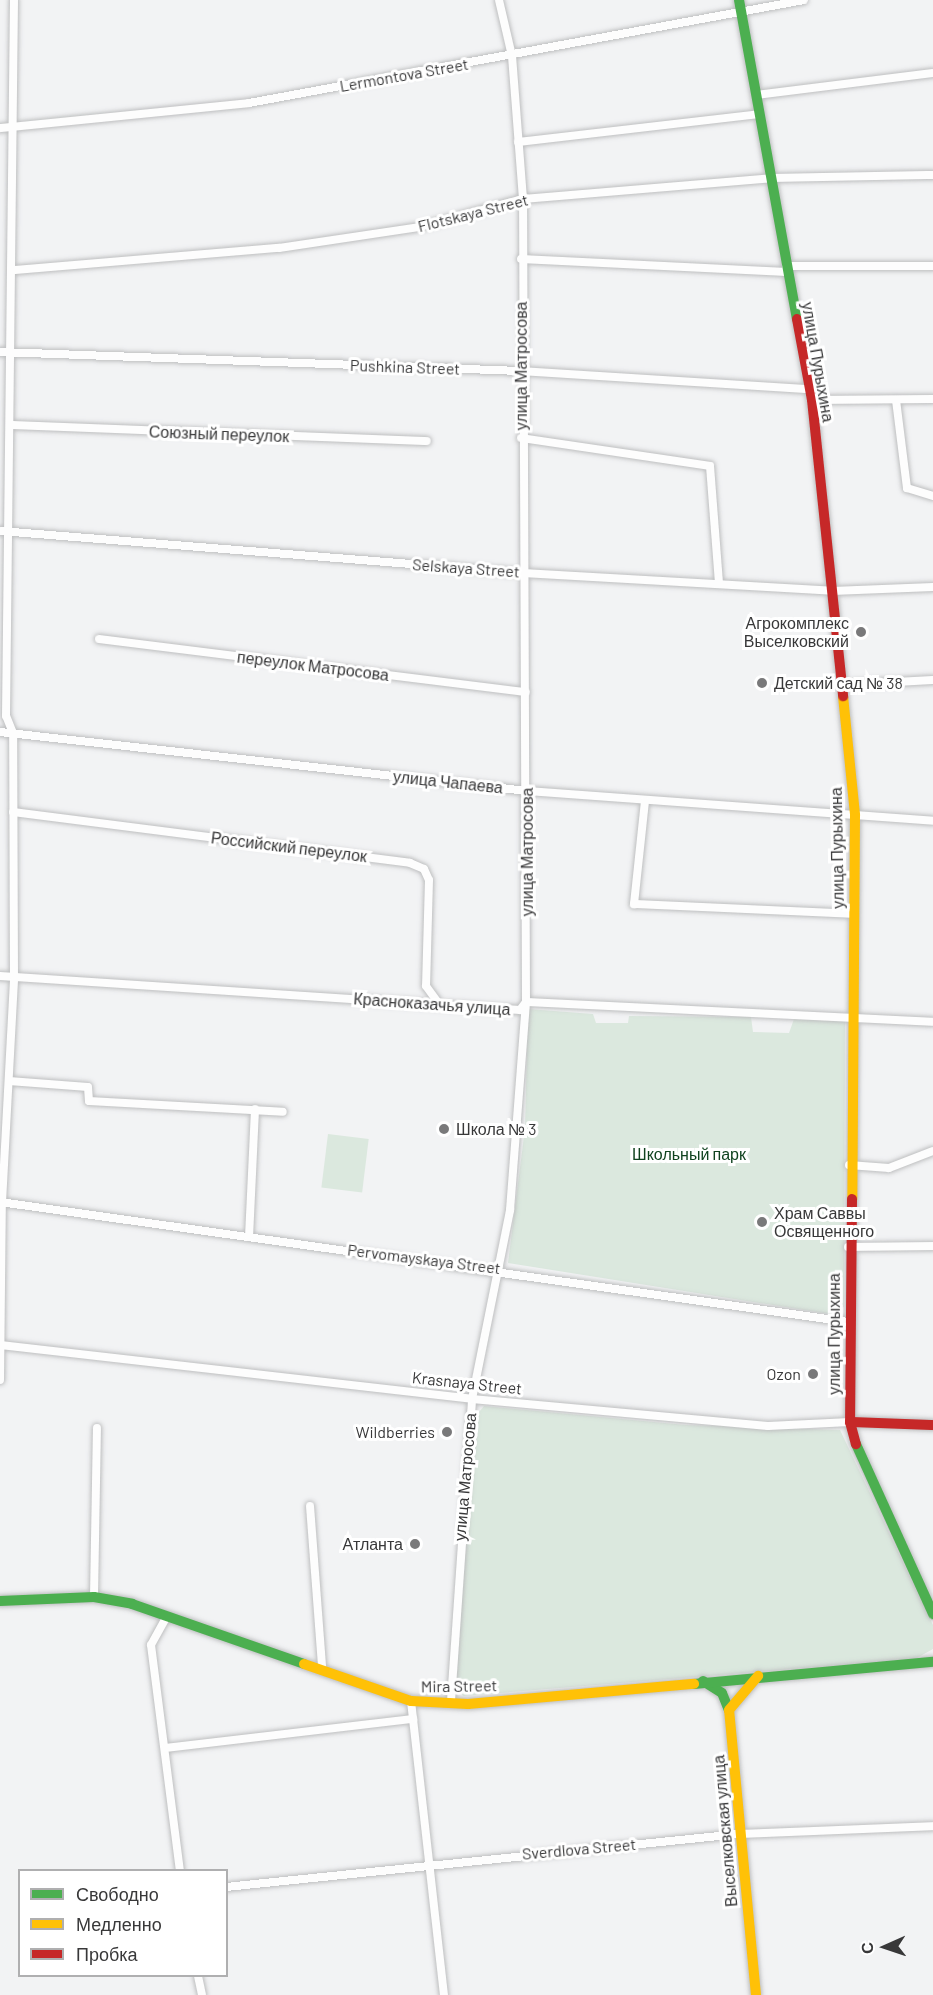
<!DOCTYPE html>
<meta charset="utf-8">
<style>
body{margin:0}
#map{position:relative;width:933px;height:1995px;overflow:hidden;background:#f2f3f4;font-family:Barlow,sans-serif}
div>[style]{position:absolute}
.green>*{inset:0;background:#dbe8de;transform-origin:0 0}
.roads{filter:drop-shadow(0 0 2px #bebfc0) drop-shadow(0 0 2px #bebfc0)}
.street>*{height:8px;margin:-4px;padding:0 4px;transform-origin:4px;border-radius:4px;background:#fdfdfd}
.fast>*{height:10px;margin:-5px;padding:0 5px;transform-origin:5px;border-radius:5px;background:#4caf50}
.slow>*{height:10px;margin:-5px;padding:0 5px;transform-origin:5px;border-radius:5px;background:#ffc107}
.jam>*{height:10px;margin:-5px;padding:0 5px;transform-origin:5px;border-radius:5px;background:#c62828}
.dots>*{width:16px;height:16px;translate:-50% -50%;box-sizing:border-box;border:3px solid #fff;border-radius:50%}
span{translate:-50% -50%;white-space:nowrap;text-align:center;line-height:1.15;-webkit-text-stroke:6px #fff;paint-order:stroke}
.street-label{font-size:16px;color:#383839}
.poi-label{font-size:16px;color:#383839}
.right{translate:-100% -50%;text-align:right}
.left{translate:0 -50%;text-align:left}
.park-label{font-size:16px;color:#10431f}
.legend{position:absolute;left:18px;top:1869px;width:210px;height:108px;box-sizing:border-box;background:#fff;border:2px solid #afafb0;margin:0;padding:8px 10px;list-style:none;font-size:18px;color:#383839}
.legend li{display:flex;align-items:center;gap:12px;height:30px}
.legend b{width:30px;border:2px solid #afafb0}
.north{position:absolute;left:855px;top:1917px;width:60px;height:60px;-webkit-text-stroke:4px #fff;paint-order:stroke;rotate:267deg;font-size:16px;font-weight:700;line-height:24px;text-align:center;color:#383839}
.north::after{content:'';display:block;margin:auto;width:21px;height:27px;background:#383839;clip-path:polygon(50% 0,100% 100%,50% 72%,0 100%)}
</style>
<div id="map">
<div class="green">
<div style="clip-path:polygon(528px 1009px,593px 1014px,596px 1023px,628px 1023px,629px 1016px,751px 1017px,753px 1032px,789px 1033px,794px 1019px,845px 1021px,844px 1307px,829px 1314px,508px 1263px,525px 1128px)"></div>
<div style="left:328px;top:1134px;width:41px;height:54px;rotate:7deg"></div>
<div style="clip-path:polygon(484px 1406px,686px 1425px,840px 1430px,933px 1625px,933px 1649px,915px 1659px,463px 1696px,456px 1684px,475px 1417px)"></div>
</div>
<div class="roads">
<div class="street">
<div style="left:756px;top:95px;width:178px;rotate:-7.1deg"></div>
<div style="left:0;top:128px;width:250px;rotate:-5.7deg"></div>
<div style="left:249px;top:103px;width:564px;rotate:-10.51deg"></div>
<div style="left:518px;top:142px;width:243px;rotate:-6.6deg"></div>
<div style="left:521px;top:259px;width:266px;rotate:2.8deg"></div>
<div style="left:786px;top:266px;width:147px"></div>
<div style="left:15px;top:270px;width:265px;rotate:-4.8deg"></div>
<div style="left:279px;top:248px;width:143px;rotate:-8.5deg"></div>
<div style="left:420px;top:227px;width:107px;rotate:-15.2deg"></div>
<div style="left:523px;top:199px;width:249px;rotate:-4.8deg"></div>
<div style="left:771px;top:178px;width:162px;rotate:-1.1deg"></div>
<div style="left:0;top:352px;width:520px;rotate:2.09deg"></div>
<div style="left:520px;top:371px;width:290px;rotate:3.6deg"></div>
<div style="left:812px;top:400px;width:121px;rotate:-0.5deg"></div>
<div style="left:896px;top:400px;width:89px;rotate:82.9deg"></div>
<div style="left:907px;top:488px;width:27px;rotate:17deg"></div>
<div style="left:10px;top:425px;width:417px;rotate:2.2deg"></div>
<div style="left:521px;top:438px;width:191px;rotate:8.4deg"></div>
<div style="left:710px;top:466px;width:117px;rotate:85.6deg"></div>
<div style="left:0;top:531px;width:525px;rotate:4.59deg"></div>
<div style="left:523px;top:573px;width:310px;rotate:3.3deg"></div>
<div style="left:832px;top:591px;width:101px;rotate:-2.3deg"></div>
<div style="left:99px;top:639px;width:430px;rotate:7.1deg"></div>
<div style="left:841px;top:685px;width:92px;rotate:-3.1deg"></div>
<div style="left:0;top:732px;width:531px;rotate:6.38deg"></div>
<div style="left:528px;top:791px;width:406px;rotate:4.2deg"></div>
<div style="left:645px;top:801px;width:104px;rotate:96.1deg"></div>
<div style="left:634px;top:904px;width:219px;rotate:2.6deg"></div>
<div style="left:13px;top:812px;width:400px;rotate:7.3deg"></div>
<div style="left:410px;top:863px;width:15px;rotate:23deg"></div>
<div style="left:424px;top:869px;width:12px;rotate:66deg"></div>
<div style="left:429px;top:880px;width:106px;rotate:91.6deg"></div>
<div style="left:426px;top:986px;width:24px;rotate:54deg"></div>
<div style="left:0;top:976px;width:521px;rotate:3.74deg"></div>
<div style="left:520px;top:1010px;width:10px;rotate:-53deg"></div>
<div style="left:526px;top:1002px;width:407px;rotate:2.8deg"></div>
<div style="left:9px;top:1081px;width:79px;rotate:4.3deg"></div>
<div style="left:88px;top:1087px;width:14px;rotate:86deg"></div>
<div style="left:89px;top:1101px;width:194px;rotate:3.2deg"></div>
<div style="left:849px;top:1165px;width:40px;rotate:4.3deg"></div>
<div style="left:889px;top:1168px;width:47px;rotate:-21.1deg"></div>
<div style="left:0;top:1202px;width:856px;rotate:8.05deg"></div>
<div style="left:249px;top:1237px;width:128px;rotate:-87.3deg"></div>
<div style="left:848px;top:1247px;width:85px;rotate:-0.7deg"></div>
<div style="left:0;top:1345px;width:475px;rotate:6.5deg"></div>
<div style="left:472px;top:1399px;width:297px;rotate:5.2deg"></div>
<div style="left:768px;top:1426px;width:82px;rotate:-2.8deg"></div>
<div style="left:0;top:1380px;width:178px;rotate:-89.4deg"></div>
<div style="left:2px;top:1202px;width:225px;rotate:-86.9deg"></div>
<div style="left:14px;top:977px;width:244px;rotate:-90.2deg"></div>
<div style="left:13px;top:733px;width:18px;rotate:-112deg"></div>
<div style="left:6px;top:716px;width:716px;rotate:-89.36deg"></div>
<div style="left:310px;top:1506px;width:160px;rotate:85.7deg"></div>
<div style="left:94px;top:1597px;width:169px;rotate:-89deg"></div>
<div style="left:167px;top:1616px;width:33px;rotate:119deg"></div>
<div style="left:151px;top:1645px;width:227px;rotate:82.7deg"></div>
<div style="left:411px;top:1701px;width:296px;rotate:83.6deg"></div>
<div style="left:451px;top:1701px;width:303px;rotate:-86deg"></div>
<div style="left:472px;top:1399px;width:193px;rotate:-78.6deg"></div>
<div style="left:510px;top:1210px;width:209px;rotate:-85.6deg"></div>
<div style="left:526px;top:1002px;width:803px;rotate:-90.21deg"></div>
<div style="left:523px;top:199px;width:143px;rotate:-94.4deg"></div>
<div style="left:512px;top:56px;width:57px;rotate:-103.1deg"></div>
<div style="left:165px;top:1748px;width:250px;rotate:-6.7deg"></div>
<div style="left:226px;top:1887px;width:515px;rotate:-5.91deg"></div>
<div style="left:738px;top:1834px;width:195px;rotate:-2.3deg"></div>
<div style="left:198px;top:1976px;width:19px;rotate:78deg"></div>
</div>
<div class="fast">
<div style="left:739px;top:0;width:324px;rotate:79.7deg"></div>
<div style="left:856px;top:1444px;width:187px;rotate:65.6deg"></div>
<div style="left:0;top:1601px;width:94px;rotate:-2.4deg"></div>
<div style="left:94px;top:1597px;width:39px;rotate:10deg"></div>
<div style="left:132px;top:1604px;width:182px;rotate:19.2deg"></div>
<div style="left:703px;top:1681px;width:22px;rotate:32deg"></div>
<div style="left:722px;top:1693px;width:18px;rotate:68deg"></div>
<div style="left:694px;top:1684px;width:240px;rotate:-5.3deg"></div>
</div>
<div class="slow">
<div style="left:843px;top:696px;width:120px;rotate:84.2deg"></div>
<div style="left:855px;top:815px;width:384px;rotate:90.4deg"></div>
<div style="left:304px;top:1664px;width:113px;rotate:19.1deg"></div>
<div style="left:411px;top:1701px;width:57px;rotate:3deg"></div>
<div style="left:468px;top:1704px;width:227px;rotate:-5.1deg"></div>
<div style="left:756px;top:1995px;width:286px;rotate:-95.4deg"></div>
<div style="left:729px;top:1710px;width:45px;rotate:-49.5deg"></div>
</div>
<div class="jam">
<div style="left:797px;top:319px;width:82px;rotate:79.5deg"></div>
<div style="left:812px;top:400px;width:298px;rotate:84deg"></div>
<div style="left:852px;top:1199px;width:223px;rotate:90.5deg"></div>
<div style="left:850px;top:1422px;width:23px;rotate:75deg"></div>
<div style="left:850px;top:1422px;width:83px;rotate:2.1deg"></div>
</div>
</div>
<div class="dots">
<div style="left:861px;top:632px;background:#79797a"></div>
<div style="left:762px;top:683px;background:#79797a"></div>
<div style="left:444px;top:1129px;background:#79797a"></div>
<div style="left:762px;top:1222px;background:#79797a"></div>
<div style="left:813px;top:1374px;background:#79797a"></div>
<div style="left:447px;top:1432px;background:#79797a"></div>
<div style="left:415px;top:1544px;background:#79797a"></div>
</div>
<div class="street-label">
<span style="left:404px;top:75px;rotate:-10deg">Lermontova Street</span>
<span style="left:473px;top:213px;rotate:-14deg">Flotskaya Street</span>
<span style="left:818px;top:362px;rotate:80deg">улица Пурыхина</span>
<span style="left:521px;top:366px;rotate:-90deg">улица Матросова</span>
<span style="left:405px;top:367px;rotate:2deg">Pushkina Street</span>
<span style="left:219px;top:434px;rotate:2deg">Союзный переулок</span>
<span style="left:466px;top:568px;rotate:4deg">Selskaya Street</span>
<span style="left:313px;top:666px;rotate:7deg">переулок Матросова</span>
<span style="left:448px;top:782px;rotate:6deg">улица Чапаева</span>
<span style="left:289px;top:847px;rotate:7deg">Российский переулок</span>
<span style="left:837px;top:848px;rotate:-91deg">улица Пурыхина</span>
<span style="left:527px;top:852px;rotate:-90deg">улица Матросова</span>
<span style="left:432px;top:1004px;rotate:4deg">Красноказачья улица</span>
<span style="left:424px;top:1259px;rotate:7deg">Pervomayskaya Street</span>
<span style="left:834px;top:1334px;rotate:-90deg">улица Пурыхина</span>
<span style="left:467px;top:1383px;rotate:6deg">Krasnaya Street</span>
<span style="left:465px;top:1477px;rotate:-85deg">улица Матросова</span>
<span style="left:459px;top:1686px;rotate:-1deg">Mira Street</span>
<span style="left:725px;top:1831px;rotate:-95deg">Выселковская улица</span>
<span style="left:579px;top:1849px;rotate:-5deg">Sverdlova Street</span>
</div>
<div class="poi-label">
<span class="right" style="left:849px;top:632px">Агрокомплекс<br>Выселковский</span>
<span class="left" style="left:774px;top:683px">Детский сад № 38</span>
<span class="left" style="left:456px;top:1129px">Школа № 3</span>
<span class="left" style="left:774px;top:1222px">Храм Саввы<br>Освященного</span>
<span class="right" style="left:801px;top:1374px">Ozon</span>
<span class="right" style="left:435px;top:1432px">Wildberries</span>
<span class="right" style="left:403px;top:1544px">Атланта</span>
</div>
<div class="park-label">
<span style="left:689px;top:1154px">Школьный парк</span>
</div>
<ul class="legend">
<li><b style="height:8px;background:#4caf50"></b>Свободно</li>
<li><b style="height:8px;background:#ffc107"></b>Медленно</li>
<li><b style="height:8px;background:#c62828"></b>Пробка</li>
</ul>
<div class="north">С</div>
</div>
